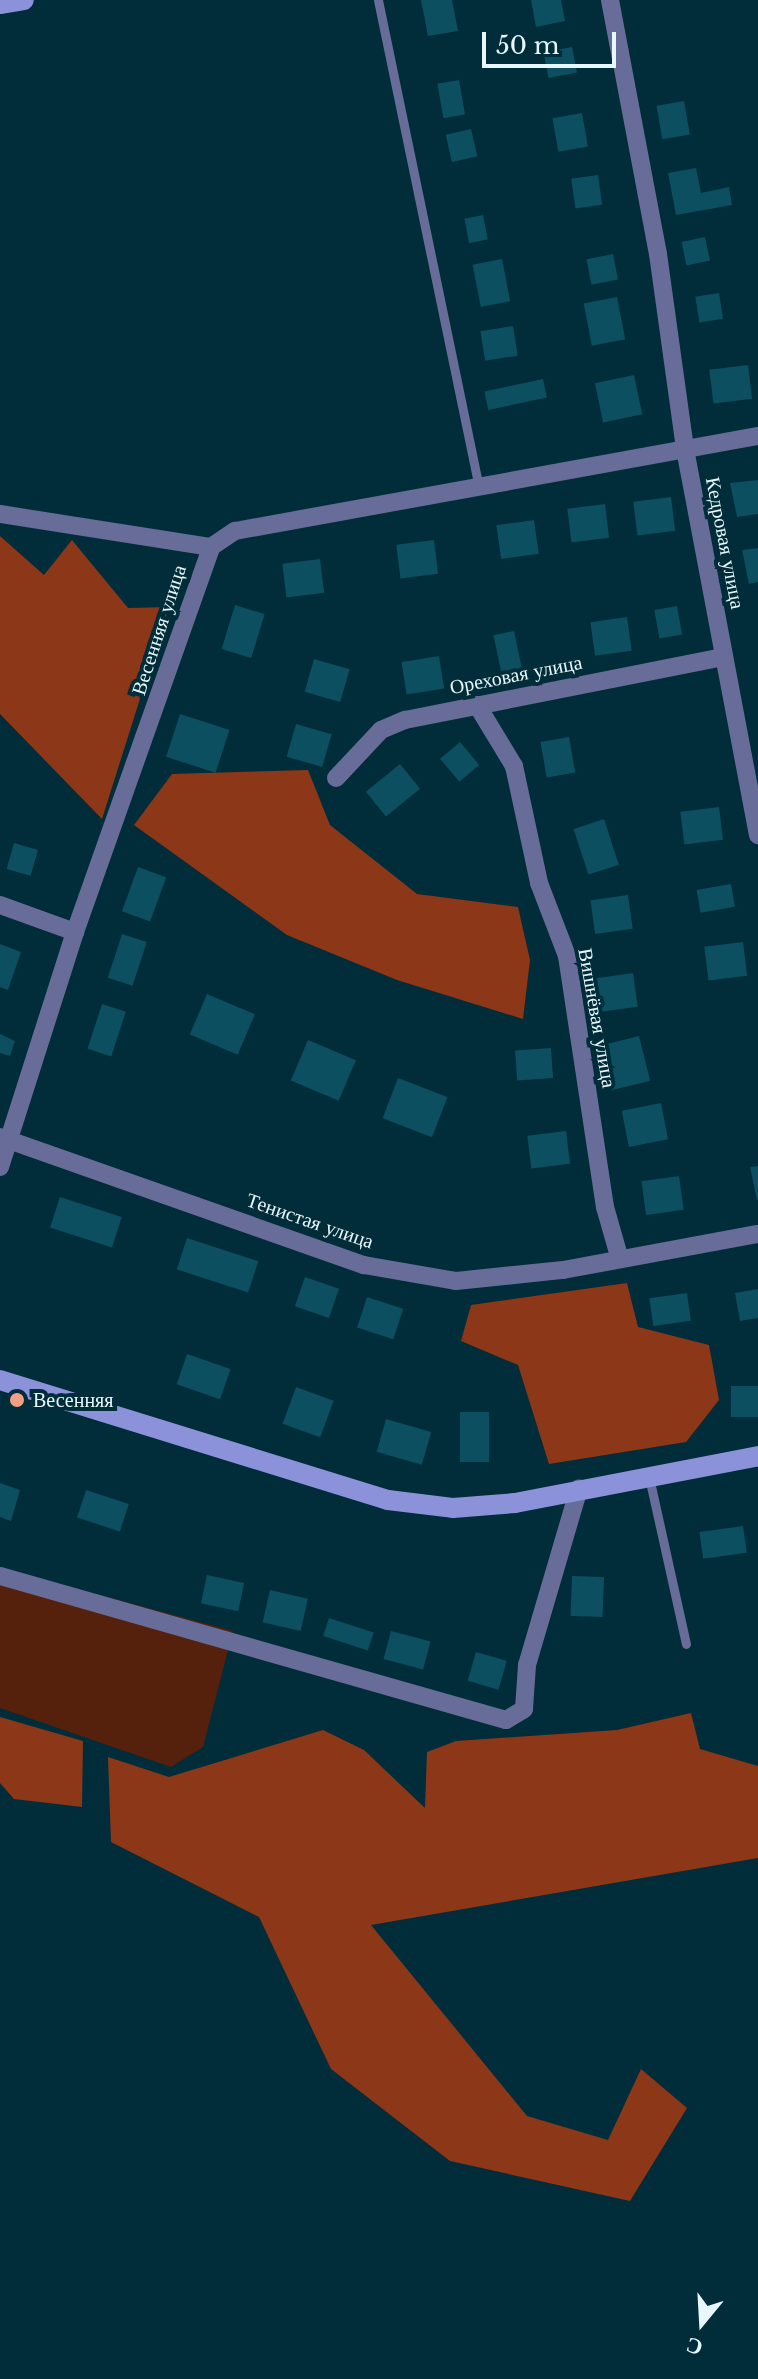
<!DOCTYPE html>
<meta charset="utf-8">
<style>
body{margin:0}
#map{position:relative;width:758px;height:2379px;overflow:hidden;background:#002d39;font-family:"Libre Baskerville",serif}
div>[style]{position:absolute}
.green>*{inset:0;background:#55200c}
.forest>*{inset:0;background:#8c3717}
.building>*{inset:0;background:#0b4f60;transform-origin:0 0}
.lane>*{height:9px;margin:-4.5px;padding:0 4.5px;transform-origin:4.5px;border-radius:4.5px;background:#686c98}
.street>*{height:18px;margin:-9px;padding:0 9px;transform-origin:9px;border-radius:9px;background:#686c98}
.secondary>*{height:20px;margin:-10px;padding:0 10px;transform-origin:10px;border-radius:10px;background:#8c92d9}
.dots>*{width:22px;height:22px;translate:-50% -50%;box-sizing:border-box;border:4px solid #002d39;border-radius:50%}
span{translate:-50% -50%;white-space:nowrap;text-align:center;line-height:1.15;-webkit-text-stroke:8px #002d39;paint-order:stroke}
.street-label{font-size:20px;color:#e8f7fc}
.poi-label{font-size:20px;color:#e8f7fc}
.left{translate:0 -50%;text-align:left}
.north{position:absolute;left:662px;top:2283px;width:80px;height:80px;-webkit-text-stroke:6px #002d39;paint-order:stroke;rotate:198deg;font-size:22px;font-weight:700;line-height:32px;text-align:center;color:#e8f7fc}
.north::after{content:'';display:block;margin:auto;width:28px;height:36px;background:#e8f7fc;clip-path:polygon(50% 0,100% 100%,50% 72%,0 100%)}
.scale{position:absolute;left:482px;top:32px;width:134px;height:36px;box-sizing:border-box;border:4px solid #e8f7fc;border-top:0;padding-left:10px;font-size:24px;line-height:28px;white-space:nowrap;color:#e8f7fc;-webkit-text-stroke:6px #002d39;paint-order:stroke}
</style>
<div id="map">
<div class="green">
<div style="clip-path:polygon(0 1568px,233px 1631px,203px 1747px,171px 1767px,0 1708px)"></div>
</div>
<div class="forest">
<div style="clip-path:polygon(0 536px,44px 575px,72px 540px,128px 608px,169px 607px,102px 819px,0 714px)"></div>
<div style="clip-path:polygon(308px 770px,330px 825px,417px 894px,518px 907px,530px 960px,523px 1019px,397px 980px,287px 935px,134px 825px,172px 774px)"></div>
<div style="clip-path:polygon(627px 1283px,638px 1327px,709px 1345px,719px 1400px,686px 1442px,549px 1464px,518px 1365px,461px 1341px,471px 1305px)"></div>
<div style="clip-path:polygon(691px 1713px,700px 1749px,758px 1766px,758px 1858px,371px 1925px,527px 2116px,608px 2140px,641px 2069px,687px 2108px,630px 2201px,450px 2161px,331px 2069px,259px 1917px,111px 1842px,108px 1757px,169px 1777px,323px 1730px,364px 1750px,425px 1808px,427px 1752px,456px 1741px,617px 1730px)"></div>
<div style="clip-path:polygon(0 1717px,83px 1741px,82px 1807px,14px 1799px,0 1783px)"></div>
</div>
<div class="building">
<div style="clip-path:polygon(421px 0,452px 0,458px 31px,428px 36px)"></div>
<div style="clip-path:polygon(531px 0,561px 0,565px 21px,536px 27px)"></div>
<div style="left:572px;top:47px;width:26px;height:29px;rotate:79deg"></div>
<div style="left:459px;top:80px;width:35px;height:22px;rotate:80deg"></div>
<div style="left:684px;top:101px;width:34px;height:28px;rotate:80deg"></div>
<div style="left:582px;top:113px;width:34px;height:30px;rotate:80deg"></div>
<div style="left:471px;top:129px;width:28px;height:26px;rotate:77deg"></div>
<div style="clip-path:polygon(696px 168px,701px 193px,729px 187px,732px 205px,676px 215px,668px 173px)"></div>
<div style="left:598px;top:175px;width:30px;height:27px;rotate:82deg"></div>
<div style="left:483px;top:215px;width:25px;height:19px;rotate:79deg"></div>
<div style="left:705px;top:237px;width:24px;height:24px;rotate:78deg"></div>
<div style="left:613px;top:254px;width:26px;height:27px;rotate:79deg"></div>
<div style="left:502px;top:259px;width:43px;height:30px;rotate:79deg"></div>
<div style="left:719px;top:293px;width:26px;height:24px;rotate:81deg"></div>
<div style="left:617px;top:297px;width:43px;height:34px;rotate:79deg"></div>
<div style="left:513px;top:326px;width:30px;height:33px;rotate:81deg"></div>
<div style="left:748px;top:365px;width:34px;height:39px;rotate:83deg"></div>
<div style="left:634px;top:375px;width:40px;height:40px;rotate:78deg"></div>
<div style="left:543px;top:379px;width:19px;height:60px;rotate:78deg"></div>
<div style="clip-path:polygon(758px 480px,758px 514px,737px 517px,730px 483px)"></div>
<div style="left:671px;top:497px;width:34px;height:38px;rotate:83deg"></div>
<div style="left:605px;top:504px;width:34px;height:38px;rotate:83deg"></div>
<div style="left:534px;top:520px;width:34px;height:38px;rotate:82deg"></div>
<div style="left:434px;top:540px;width:34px;height:38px;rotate:83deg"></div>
<div style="clip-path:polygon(758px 548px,758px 582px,749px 584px,742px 550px)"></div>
<div style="left:320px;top:559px;width:34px;height:38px;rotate:83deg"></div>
<div style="left:235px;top:605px;width:31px;height:46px;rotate:17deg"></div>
<div style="left:677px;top:606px;width:29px;height:23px;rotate:80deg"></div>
<div style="left:627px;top:617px;width:34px;height:37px;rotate:82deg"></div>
<div style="left:514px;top:631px;width:45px;height:21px;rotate:78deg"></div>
<div style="left:439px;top:656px;width:33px;height:38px;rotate:81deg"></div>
<div style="left:314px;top:659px;width:37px;height:34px;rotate:16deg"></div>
<div style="left:180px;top:714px;width:52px;height:45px;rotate:18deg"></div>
<div style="left:296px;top:724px;width:37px;height:34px;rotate:16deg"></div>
<div style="left:569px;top:737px;width:36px;height:29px;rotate:80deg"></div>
<div style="left:460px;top:742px;width:30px;height:26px;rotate:50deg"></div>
<div style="left:400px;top:764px;width:32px;height:44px;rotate:51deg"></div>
<div style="left:719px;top:807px;width:33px;height:39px;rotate:83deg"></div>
<div style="left:604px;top:819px;width:48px;height:32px;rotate:72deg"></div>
<div style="left:14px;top:843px;width:25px;height:27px;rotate:16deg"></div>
<div style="left:138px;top:867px;width:30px;height:47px;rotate:20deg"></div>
<div style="left:731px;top:884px;width:23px;height:35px;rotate:80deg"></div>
<div style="left:628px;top:895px;width:34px;height:38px;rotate:82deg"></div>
<div style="left:122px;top:934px;width:26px;height:46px;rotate:18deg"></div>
<div style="left:743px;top:942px;width:34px;height:39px;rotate:83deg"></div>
<div style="clip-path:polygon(0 944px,21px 952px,8px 990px,0 987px)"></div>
<div style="left:633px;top:973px;width:34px;height:37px;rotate:82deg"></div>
<div style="left:207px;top:994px;width:52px;height:44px;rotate:23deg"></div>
<div style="left:102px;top:1004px;width:25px;height:47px;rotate:18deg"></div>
<div style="clip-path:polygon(0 1034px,15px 1041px,10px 1056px,0 1053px)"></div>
<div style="left:639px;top:1036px;width:46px;height:40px;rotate:76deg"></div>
<div style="left:308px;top:1040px;width:52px;height:44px;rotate:23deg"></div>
<div style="left:551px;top:1048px;width:30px;height:36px;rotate:86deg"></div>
<div style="left:398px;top:1078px;width:53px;height:43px;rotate:21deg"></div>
<div style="left:661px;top:1103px;width:37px;height:40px;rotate:79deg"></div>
<div style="left:566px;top:1131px;width:33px;height:39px;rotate:83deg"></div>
<div style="clip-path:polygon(758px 1166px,758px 1200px,757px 1200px,750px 1167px)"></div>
<div style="left:679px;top:1176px;width:34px;height:38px;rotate:82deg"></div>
<div style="left:60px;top:1197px;width:65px;height:32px;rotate:18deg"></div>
<div style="left:187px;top:1238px;width:75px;height:33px;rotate:18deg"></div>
<div style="left:305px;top:1277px;width:36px;height:31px;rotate:19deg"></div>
<div style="clip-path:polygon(758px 1289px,758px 1318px,740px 1321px,735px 1293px)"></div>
<div style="left:687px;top:1293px;width:28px;height:38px;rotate:82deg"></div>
<div style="left:367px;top:1297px;width:38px;height:32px;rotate:18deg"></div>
<div style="left:187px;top:1354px;width:46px;height:32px;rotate:19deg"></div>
<div style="left:758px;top:1386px;width:31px;height:27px;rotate:90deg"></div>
<div style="left:296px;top:1387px;width:40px;height:39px;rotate:20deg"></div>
<div style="left:460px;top:1412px;width:29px;height:50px"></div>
<div style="left:386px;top:1419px;width:47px;height:34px;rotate:16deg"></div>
<div style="clip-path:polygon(0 1483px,20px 1490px,11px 1521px,0 1517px)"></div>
<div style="left:86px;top:1490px;width:45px;height:29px;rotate:18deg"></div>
<div style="left:743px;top:1526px;width:27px;height:44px;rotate:82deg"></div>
<div style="left:207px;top:1575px;width:38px;height:29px;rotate:12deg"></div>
<div style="left:572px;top:1576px;width:32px;height:40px;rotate:2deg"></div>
<div style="left:270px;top:1590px;width:39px;height:33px;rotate:13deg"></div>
<div style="left:329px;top:1618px;width:47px;height:19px;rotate:18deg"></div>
<div style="left:391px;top:1631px;width:41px;height:29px;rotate:15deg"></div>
<div style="left:476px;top:1652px;width:32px;height:30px;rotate:16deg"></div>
</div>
<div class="lane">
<div style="left:378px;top:0;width:496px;rotate:78.3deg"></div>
<div style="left:649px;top:1477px;width:171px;rotate:77.5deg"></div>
</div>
<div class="street">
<div style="left:610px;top:0;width:258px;rotate:79.3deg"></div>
<div style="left:658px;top:254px;width:197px;rotate:82.1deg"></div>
<div style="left:685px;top:449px;width:393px;rotate:79.3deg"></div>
<div style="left:0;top:514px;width:214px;rotate:8.9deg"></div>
<div style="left:477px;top:705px;width:71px;rotate:58.8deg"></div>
<div style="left:514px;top:766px;width:120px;rotate:77.9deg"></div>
<div style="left:539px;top:883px;width:78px;rotate:69deg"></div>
<div style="left:567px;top:956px;width:254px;rotate:81.4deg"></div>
<div style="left:605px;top:1207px;width:51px;rotate:74.1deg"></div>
<div style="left:336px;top:778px;width:66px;rotate:-46.8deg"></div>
<div style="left:381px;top:730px;width:26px;rotate:-23deg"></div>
<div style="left:405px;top:720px;width:325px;rotate:-11.2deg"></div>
<div style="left:0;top:905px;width:80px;rotate:19.8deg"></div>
<div style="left:0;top:1137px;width:386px;rotate:19.4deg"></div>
<div style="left:364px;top:1265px;width:93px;rotate:9.9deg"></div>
<div style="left:456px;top:1281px;width:108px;rotate:-5.9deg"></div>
<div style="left:563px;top:1270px;width:198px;rotate:-10.5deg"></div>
<div style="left:0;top:1167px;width:247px;rotate:-72.3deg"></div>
<div style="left:75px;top:932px;width:408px;rotate:-70.5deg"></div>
<div style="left:211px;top:547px;width:29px;rotate:-34deg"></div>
<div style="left:235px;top:531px;width:532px;rotate:-10.3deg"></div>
<div style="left:0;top:1576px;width:526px;rotate:15.89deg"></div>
<div style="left:506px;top:1720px;width:21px;rotate:-31deg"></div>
<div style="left:524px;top:1709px;width:44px;rotate:-86.1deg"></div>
<div style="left:527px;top:1665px;width:184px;rotate:-73.6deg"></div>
</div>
<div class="secondary">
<div style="left:0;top:4px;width:24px;rotate:-9deg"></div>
<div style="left:0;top:1380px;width:406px;rotate:17.2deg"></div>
<div style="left:388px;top:1500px;width:65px;rotate:7deg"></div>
<div style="left:453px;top:1508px;width:62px;rotate:-4.6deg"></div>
<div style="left:515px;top:1503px;width:248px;rotate:-10.9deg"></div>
</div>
<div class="dots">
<div style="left:17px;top:1400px;background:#f39f83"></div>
</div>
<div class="street-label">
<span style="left:725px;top:543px;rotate:79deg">Кедровая улица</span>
<span style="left:159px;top:630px;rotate:-72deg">Весенняя улица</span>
<span style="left:516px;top:675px;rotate:-11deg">Ореховая улица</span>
<span style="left:597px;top:1018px;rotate:80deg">Вишнёвая улица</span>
<span style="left:310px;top:1221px;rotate:19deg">Тенистая улица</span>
</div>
<div class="poi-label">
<span class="left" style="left:33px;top:1400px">Весенняя</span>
</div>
<div class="north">С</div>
<div class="scale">50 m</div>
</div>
